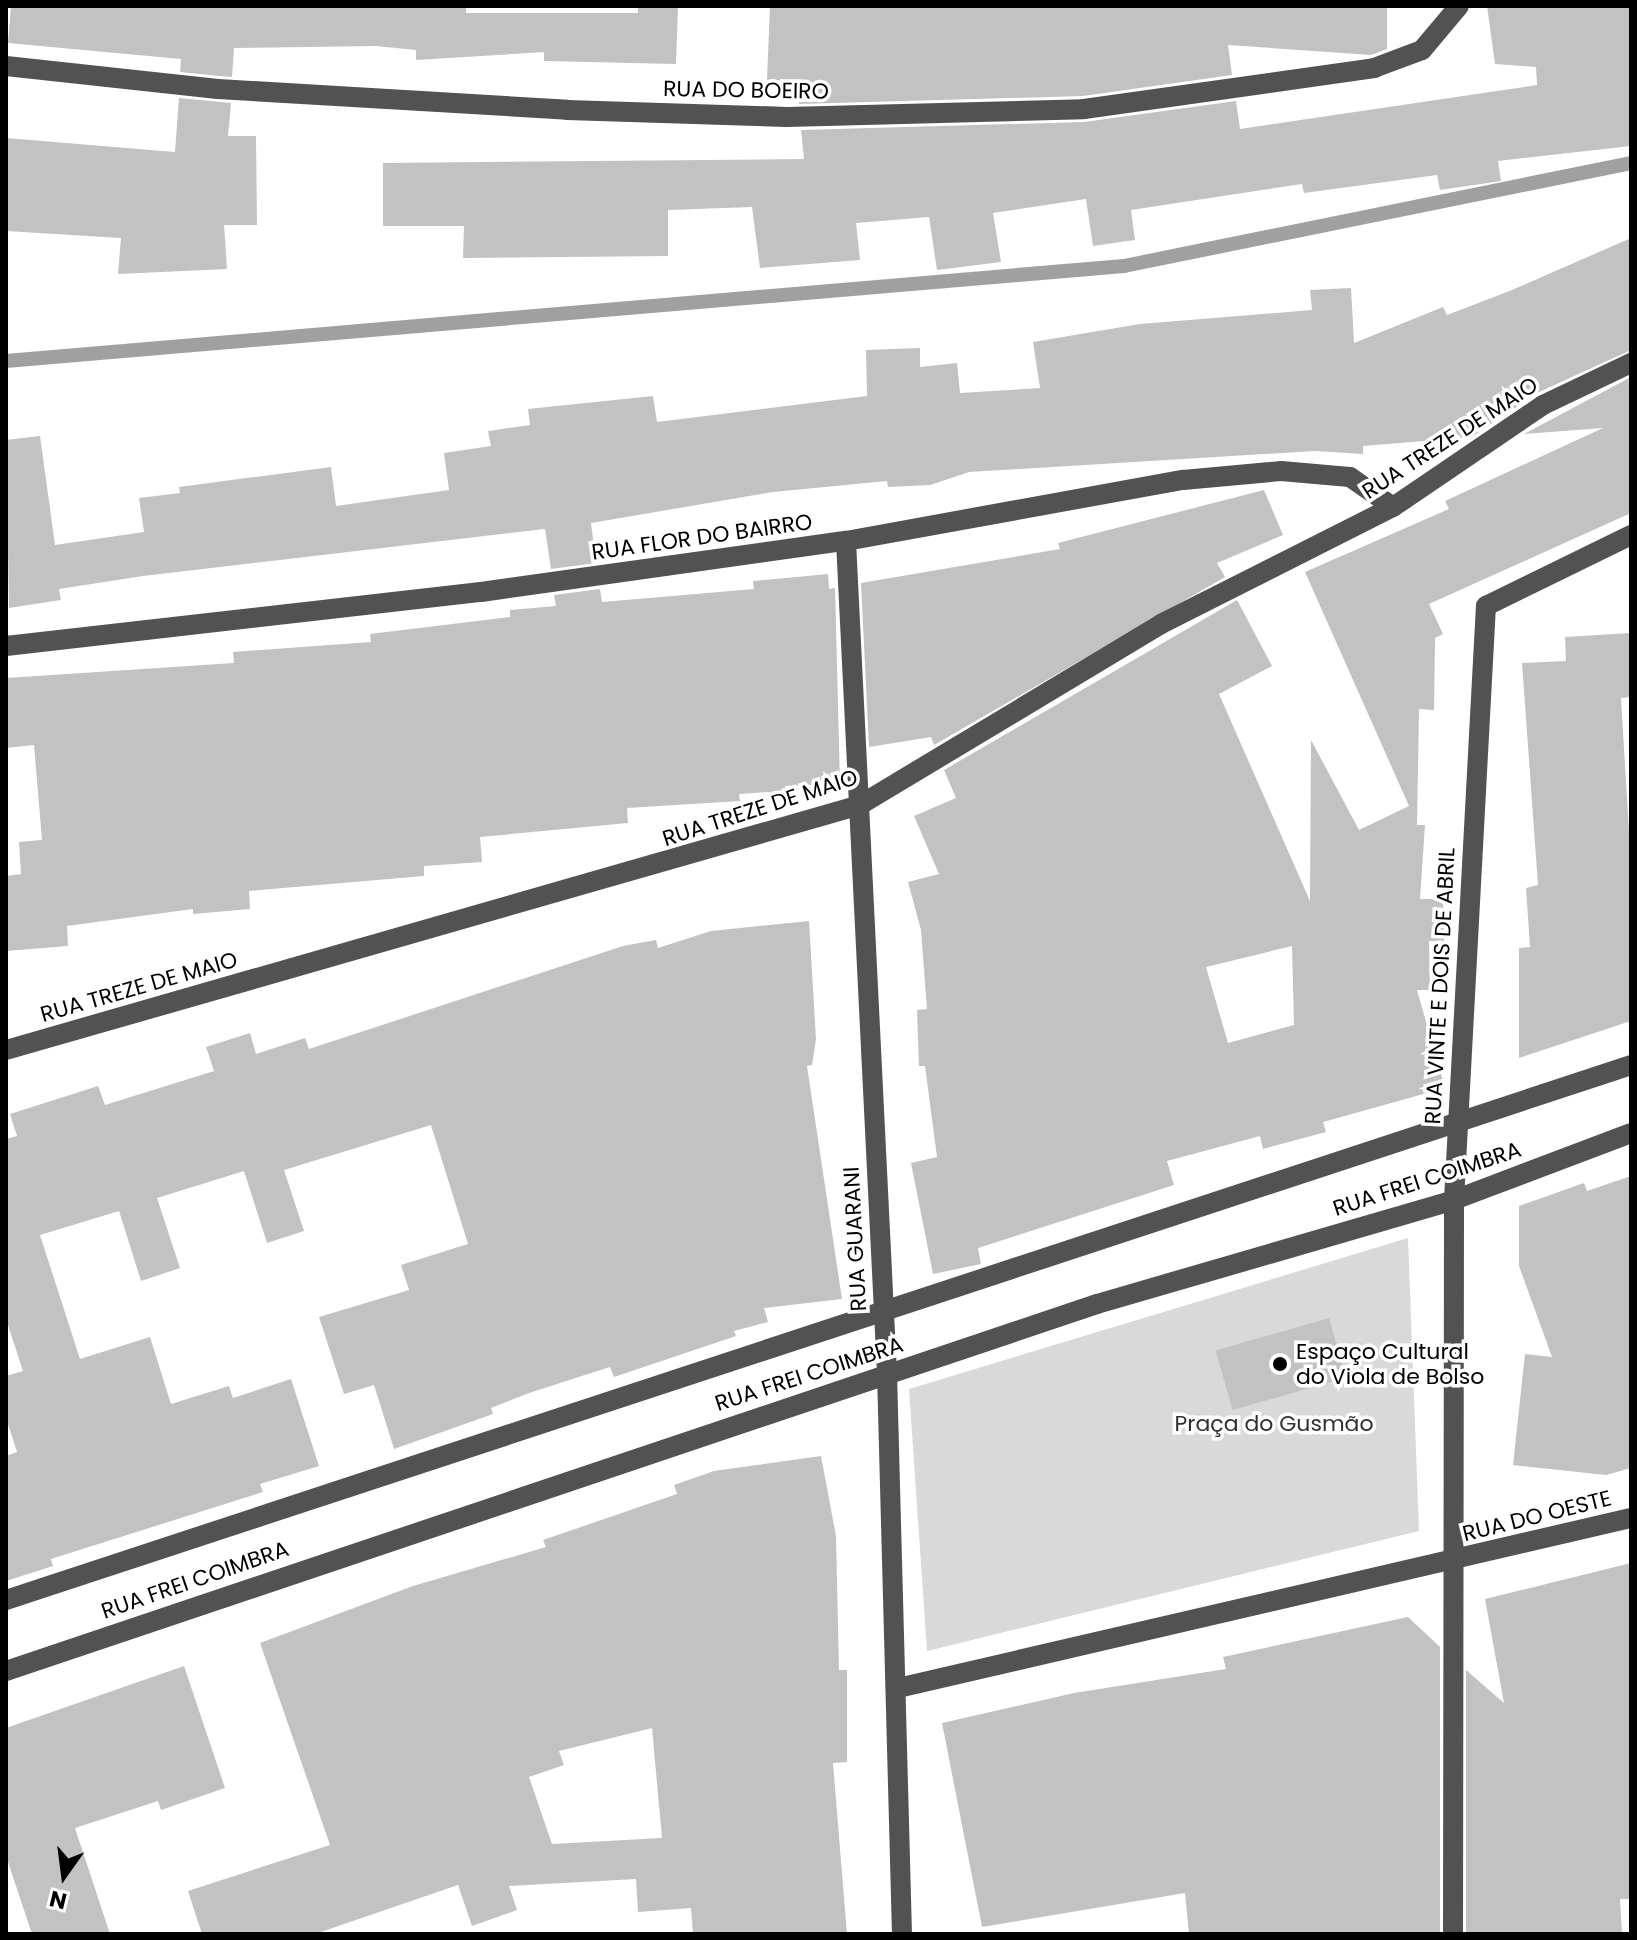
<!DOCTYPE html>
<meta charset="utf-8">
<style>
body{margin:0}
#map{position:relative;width:1637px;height:1940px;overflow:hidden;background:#fff;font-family:Poppins,sans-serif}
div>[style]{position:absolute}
.green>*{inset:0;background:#d9d9d9}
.stream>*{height:14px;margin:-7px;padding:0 7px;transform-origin:7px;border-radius:7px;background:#a0a0a0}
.building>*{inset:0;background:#c2c2c2;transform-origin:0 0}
.minor>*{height:20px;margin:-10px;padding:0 10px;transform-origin:10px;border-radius:10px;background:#525252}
.dots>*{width:22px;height:22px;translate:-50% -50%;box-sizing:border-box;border:4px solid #fff;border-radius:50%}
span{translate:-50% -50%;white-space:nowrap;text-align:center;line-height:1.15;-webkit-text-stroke:7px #fff;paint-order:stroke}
.street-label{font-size:22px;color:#000}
.poi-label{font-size:22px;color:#000}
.left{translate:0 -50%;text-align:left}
.park-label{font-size:22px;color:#303030}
.frame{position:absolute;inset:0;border:8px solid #000;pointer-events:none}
.north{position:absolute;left:24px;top:1836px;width:80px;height:80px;-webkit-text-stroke:6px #fff;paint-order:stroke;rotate:194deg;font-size:22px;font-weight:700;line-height:32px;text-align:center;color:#000}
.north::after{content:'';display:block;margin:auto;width:28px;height:36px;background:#000;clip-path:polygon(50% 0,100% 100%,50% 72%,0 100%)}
</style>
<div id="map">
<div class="green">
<div style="clip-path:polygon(1408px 1238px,1419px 1531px,927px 1651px,909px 1389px)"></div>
</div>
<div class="stream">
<div style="left:6px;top:361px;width:1122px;rotate:-4.86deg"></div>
<div style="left:1124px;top:266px;width:517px;rotate:-11.48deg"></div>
</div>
<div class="building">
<div style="clip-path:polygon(11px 6px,466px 6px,466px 13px,638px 13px,638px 6px,678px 6px,676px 64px,544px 61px,544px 52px,416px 60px,416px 50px,376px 46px,234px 48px,232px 77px,219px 76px,180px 72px,181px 59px,8px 43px)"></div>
<div style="clip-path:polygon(770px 6px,1387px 6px,1387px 49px,1371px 55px,1228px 45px,1232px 75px,1083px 96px,799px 104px,796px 81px,767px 80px)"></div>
<div style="clip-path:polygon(1487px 6px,1631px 6px,1631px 146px,1498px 161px,1501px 181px,1440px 190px,1437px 175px,1304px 193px,1302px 184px,1131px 210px,1135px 240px,1093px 246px,1086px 199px,993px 213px,1001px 262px,937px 270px,929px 217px,856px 223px,860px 260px,760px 268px,752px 207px,668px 210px,668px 256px,463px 258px,464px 226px,383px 226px,383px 163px,804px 159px,801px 130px,1084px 122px,1236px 101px,1240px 129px,1537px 85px,1536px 67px,1495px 64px)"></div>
<div style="clip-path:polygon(179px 98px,231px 103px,228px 136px,256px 136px,257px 225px,224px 225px,227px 269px,118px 274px,121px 238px,6px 231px,6px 138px,175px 152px)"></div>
<div style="clip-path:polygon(1631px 238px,1631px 350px,1537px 393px,1472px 437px,1363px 446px,1363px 454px,1315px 451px,969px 472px,930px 485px,888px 487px,887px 481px,773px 492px,591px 523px,596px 563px,551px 569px,545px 529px,143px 576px,59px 589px,61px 600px,9px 608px,6px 440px,40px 436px,55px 545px,144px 532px,139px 498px,180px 493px,179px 487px,331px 467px,336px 506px,449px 490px,444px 453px,491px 446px,488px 431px,530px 425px,528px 409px,653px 396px,657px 422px,867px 396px,866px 350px,920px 348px,920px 367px,957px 363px,960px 393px,1040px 388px,1033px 342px,1140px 324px,1312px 310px,1310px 290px,1351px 288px,1354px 343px,1443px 307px,1447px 315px,1512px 290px)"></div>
<div style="clip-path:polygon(evenodd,1631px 377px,1631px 513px,1429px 604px,1443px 634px,1435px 638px,1434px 710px,1419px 709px,1417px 825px,1425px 825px,1420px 899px,1443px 899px,1444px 941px,1429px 941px,1430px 990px,1417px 990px,1445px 1088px,1323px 1122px,1326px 1132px,1263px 1149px,1260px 1136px,1167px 1161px,1174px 1185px,978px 1248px,981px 1264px,933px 1274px,911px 1163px,937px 1157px,925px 1066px,919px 1066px,917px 1010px,927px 1009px,921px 930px,908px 882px,939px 874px,914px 816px,956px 798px,944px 770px,1237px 600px,1272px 666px,1219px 694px,1310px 901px,1311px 740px,1359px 830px,1409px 806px,1305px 572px,1449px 509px,1445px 501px,1603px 428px,1524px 434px,1631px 377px,1292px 946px,1294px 1025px,1228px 1043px,1206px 967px,1292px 946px)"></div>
<div style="clip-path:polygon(1264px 490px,1283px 535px,1217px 563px,1225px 577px,934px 745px,931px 737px,869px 747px,861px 583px,1060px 549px,1058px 543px)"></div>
<div style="clip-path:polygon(828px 574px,829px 589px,835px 588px,840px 784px,785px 786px,785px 791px,739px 794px,740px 801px,627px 808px,628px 823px,480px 837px,482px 862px,424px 866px,424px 876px,249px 891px,250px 909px,193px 914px,193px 909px,67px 926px,68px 946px,6px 951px,6px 876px,21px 874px,19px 842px,42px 840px,34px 745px,6px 748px,6px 678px,234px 663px,233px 652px,371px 642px,370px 634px,510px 617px,510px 610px,556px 606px,554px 595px,600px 589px,602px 602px,754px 589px,753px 581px)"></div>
<div style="clip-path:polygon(1631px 633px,1631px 697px,1621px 698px,1631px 865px,1631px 1021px,1519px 1058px,1519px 948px,1530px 947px,1526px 888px,1538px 885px,1522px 663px,1566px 661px,1565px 637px)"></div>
<div style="clip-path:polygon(809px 921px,816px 1039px,812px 1065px,807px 1066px,842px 1299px,764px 1308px,768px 1322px,734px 1331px,736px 1336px,614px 1377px,610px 1367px,529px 1393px,491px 1408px,493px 1414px,394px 1449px,374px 1385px,344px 1394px,319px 1317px,409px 1290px,401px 1265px,468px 1244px,431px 1125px,284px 1170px,304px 1231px,267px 1243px,244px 1171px,157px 1198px,180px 1268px,141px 1281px,119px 1211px,40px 1235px,80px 1359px,150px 1337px,171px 1404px,229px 1386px,233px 1398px,291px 1379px,319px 1466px,260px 1484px,263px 1492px,51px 1559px,53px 1566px,6px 1581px,6px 1456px,17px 1452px,6px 1418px,6px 1376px,23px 1371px,6px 1319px,6px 1139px,17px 1136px,10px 1114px,98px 1086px,105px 1105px,214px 1071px,206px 1047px,250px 1033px,256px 1054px,305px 1038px,309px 1049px,623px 946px,656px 940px,658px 948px,711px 931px)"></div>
<div style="clip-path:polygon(1631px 1176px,1631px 1468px,1606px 1475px,1513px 1465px,1525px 1354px,1552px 1357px,1519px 1266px,1519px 1206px,1584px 1183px,1587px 1191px)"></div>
<div style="left:1329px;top:1318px;width:62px;height:118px;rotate:74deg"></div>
<div style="clip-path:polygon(evenodd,821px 1456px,836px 1536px,839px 1670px,847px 1670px,847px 1762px,833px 1763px,847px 1934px,693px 1934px,691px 1908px,638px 1912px,636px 1879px,509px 1886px,517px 1910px,472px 1926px,458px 1885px,315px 1934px,202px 1934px,188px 1891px,330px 1845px,260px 1643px,413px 1586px,546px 1547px,543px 1540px,677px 1494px,674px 1485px,714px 1471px,821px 1456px,652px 1728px,662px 1838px,552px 1844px,529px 1777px,564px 1765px,559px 1751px,652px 1728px)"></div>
<div style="clip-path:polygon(1631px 1563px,1631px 1899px,1620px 1899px,1622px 1934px,1466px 1934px,1466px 1670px,1504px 1703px,1485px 1599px)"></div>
<div style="clip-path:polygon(1408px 1617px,1440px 1647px,1440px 1934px,1189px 1934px,1185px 1893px,982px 1927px,942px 1723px,1074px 1693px,1226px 1669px,1223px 1657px)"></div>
<div style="clip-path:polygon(184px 1666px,225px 1788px,161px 1810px,158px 1801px,75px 1828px,110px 1934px,32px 1934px,6px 1856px,6px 1728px)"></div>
</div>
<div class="minor">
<div style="left:6px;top:66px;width:213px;rotate:6.2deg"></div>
<div style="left:218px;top:89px;width:350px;rotate:3.4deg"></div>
<div style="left:567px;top:110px;width:220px;rotate:1.8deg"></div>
<div style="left:787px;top:117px;width:297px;rotate:-1.5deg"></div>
<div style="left:1084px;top:109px;width:293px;rotate:-8deg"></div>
<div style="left:1374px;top:68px;width:51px;rotate:-20.6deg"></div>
<div style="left:1422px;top:50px;width:57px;rotate:-49.9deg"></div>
<div style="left:846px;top:541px;width:833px;rotate:87.18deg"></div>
<div style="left:887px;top:1373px;width:561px;rotate:88.47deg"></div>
<div style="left:6px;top:646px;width:478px;rotate:-6.5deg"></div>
<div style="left:481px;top:592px;width:369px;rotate:-8deg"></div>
<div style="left:846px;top:541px;width:342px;rotate:-10.3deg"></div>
<div style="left:1183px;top:480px;width:98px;rotate:-5.2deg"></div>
<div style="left:1281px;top:471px;width:69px;rotate:5deg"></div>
<div style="left:1350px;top:477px;width:52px;rotate:34.9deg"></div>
<div style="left:6px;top:1050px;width:888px;rotate:-16.01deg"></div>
<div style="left:860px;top:805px;width:351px;rotate:-31deg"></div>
<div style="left:1161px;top:624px;width:260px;rotate:-26.8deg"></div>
<div style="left:1393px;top:507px;width:181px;rotate:-34.2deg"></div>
<div style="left:1543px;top:405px;width:98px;rotate:-25.5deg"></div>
<div style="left:6px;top:1600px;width:1711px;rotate:-18.22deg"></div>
<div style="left:6px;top:1671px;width:1151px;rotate:-18.59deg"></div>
<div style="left:1097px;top:1304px;width:372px;rotate:-16.2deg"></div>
<div style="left:1454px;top:1200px;width:189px;rotate:-20.7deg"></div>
<div style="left:898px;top:1688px;width:752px;rotate:-13.06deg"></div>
<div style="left:1453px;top:1934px;width:734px;rotate:-89.92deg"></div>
<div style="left:1454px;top:1200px;width:595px;rotate:-86.92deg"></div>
<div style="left:1486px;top:606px;width:161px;rotate:-26.1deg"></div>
</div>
<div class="dots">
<div style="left:1280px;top:1364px;background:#000"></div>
</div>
<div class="street-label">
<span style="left:746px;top:90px;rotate:1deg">RUA DO BOEIRO</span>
<span style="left:1450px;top:438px;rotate:-33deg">RUA TREZE DE MAIO</span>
<span style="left:702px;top:537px;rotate:-8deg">RUA FLOR DO BAIRRO</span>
<span style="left:760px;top:808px;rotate:-18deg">RUA TREZE DE MAIO</span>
<span style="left:1440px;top:986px;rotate:-87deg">RUA VINTE E DOIS DE ABRIL</span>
<span style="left:139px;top:987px;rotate:-16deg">RUA TREZE DE MAIO</span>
<span style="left:1427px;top:1179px;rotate:-18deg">RUA FREI COIMBRA</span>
<span style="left:855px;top:1239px;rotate:-93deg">RUA GUARANI</span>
<span style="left:809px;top:1374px;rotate:-18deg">RUA FREI COIMBRA</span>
<span style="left:1537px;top:1516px;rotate:-14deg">RUA DO OESTE</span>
<span style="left:195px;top:1580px;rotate:-19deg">RUA FREI COIMBRA</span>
</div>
<div class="poi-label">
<span class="left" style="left:1296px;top:1364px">Espaço Cultural<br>do Viola de Bolso</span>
</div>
<div class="park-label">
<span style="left:1274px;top:1424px">Praça do Gusmão</span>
</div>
<div class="frame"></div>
<div class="north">N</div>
</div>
